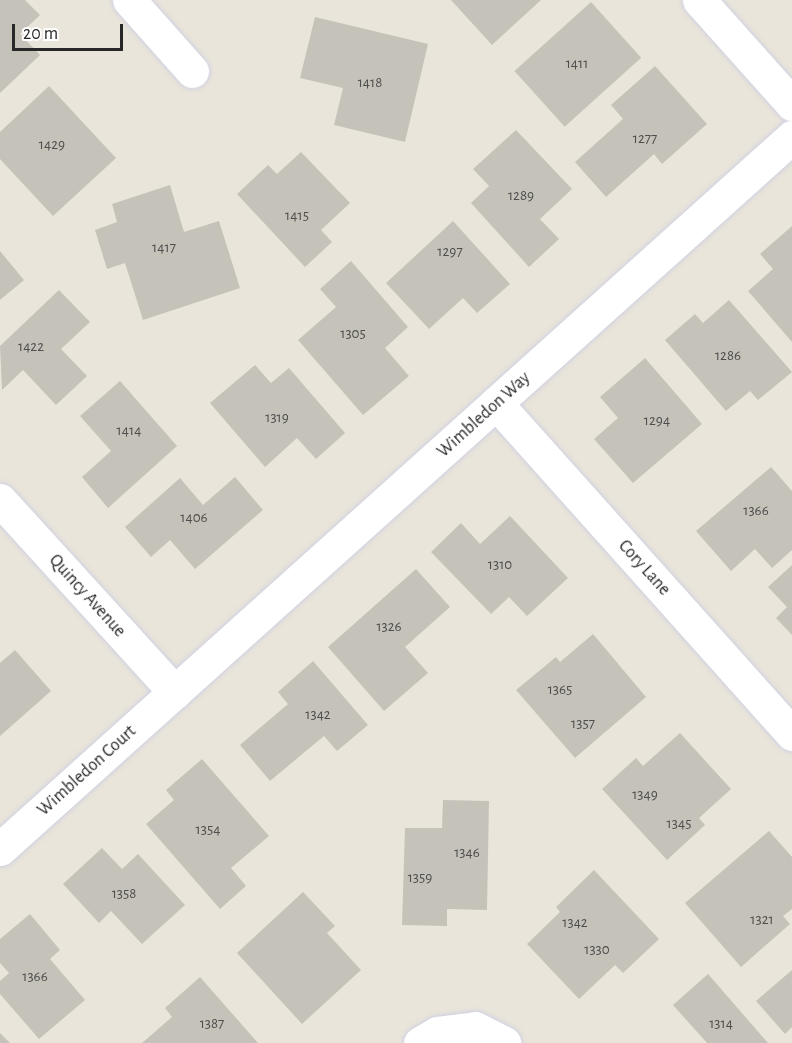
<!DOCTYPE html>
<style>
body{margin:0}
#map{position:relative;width:792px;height:1043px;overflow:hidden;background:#eae5da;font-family:"Alegreya Sans",sans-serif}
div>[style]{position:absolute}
.building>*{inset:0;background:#c5c2ba;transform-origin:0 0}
.roads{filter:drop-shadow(0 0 2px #d0d1e1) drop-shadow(0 0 2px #d0d1e1)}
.minor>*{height:33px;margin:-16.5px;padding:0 16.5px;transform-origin:16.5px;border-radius:16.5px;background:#fff}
span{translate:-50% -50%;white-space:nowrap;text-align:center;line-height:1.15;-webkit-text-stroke:4.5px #fff;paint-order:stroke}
.number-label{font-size:15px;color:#4f4e4c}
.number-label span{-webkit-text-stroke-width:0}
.street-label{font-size:18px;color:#282828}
.scale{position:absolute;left:12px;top:24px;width:111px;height:27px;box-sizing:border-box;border:3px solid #282828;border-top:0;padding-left:8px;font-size:18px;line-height:21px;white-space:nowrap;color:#282828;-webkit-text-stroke:4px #fff;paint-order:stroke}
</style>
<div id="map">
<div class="building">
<div style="clip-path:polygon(0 0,25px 0,40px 15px,20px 34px,40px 55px,0 93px)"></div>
<div style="clip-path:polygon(451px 0,541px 0,492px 45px)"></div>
<div style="left:591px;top:2px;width:75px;height:103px;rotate:48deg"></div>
<div style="clip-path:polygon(315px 17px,428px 44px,405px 142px,334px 125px,343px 88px,300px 78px)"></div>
<div style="clip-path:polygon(655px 66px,707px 124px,662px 164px,654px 154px,606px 197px,575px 162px,623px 119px,611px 105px)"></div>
<div style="clip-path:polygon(49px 86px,116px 158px,53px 216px,0 159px,0 132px)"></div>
<div style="clip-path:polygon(516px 130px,572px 189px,540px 219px,559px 239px,529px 267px,471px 203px,489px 186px,473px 169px)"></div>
<div style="clip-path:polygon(301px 152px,350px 203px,321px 230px,332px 242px,305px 267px,237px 194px,268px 165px,277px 174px)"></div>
<div style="clip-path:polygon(170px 185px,184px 232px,219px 221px,240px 288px,143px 320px,125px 263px,107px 269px,95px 230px,117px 222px,112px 204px)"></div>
<div style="clip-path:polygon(453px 221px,510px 284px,477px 313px,463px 298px,429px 329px,386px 283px)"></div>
<div style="clip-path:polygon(792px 226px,792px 342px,748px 291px,773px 269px,760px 254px)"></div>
<div style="clip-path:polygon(0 251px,24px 280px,0 300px)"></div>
<div style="clip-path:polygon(351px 261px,408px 327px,385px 348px,409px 376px,363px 415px,298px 340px,336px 307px,320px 289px)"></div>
<div style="clip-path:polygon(59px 290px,90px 322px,61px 349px,87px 376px,56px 405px,23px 370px,2px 390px,0 346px)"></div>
<div style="clip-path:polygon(729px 300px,792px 372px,758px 400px,750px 391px,726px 411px,665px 340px,695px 314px,703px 323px)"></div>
<div style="clip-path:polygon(645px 358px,702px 424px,633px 483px,594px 439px,618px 418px,600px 397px)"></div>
<div style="clip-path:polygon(255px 365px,271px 383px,289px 368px,345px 433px,316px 459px,297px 438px,265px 467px,210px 403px)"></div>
<div style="clip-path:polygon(120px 381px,177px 446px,108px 508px,82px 477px,111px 451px,80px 416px)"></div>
<div style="clip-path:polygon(771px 467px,792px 491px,792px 550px,772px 568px,755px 549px,731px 571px,696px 531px)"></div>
<div style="clip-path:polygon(235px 477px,263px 510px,195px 569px,170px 540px,151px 557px,125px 527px,180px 478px,203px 505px)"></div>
<div style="clip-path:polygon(510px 516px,568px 578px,527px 616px,509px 597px,491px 614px,431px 552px,461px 523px,480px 544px)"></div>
<div style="clip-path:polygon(792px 565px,792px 635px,776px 618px,787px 607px,768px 587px)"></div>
<div style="clip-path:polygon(416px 569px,450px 607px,405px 647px,428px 673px,384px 711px,328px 647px)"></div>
<div style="clip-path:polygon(593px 634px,646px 697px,575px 758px,516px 690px,556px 657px,560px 662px)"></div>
<div style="clip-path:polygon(15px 650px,51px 691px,0 736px,0 663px)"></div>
<div style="clip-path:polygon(313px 661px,368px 725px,337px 751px,324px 736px,270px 781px,240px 745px,288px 704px,278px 692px)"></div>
<div style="clip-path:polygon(680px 733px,731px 789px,699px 818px,705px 825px,667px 860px,602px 789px,636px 758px,643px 766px)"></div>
<div style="clip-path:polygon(202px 759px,269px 836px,231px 868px,246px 886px,220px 909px,146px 824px,174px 800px,166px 790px)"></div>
<div style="clip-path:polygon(443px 800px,489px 801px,487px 910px,447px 909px,447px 926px,402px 925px,405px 828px,442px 828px)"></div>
<div style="clip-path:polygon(769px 831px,792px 857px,792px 909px,783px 916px,790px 924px,741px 967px,685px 903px)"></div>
<div style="clip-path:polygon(102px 848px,122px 869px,138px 854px,185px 905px,142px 944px,111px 911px,99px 923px,63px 884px)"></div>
<div style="clip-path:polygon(594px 870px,659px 939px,623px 973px,615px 965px,579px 999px,527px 944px,560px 912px,556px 907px)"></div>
<div style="clip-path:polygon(303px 892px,335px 926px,327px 933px,361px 970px,302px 1024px,237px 953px)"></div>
<div style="clip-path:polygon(30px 914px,60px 950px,50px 959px,85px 1000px,39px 1039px,0 994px,0 981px,9px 973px,0 963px,0 939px)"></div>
<div style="clip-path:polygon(792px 970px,792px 1027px,785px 1034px,756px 1001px)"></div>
<div style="clip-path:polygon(708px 974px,768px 1043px,707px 1043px,673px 1005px)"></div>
<div style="clip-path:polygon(200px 977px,258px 1043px,142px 1043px,172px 1017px,165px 1008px)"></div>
<div style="clip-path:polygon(0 1033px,10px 1043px,0 1043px)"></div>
</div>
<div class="roads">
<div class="minor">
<div style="left:129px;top:0;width:95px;rotate:48.4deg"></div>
<div style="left:699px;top:0;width:140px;rotate:48.2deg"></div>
<div style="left:496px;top:403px;width:444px;rotate:48.2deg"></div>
<div style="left:0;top:500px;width:260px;rotate:47.7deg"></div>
<div style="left:0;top:849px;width:1065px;rotate:-41.96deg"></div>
<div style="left:420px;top:1043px;width:20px;rotate:-30deg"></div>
<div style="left:437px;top:1033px;width:38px;rotate:-7deg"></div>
<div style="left:475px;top:1028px;width:33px;rotate:27deg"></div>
</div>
</div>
<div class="number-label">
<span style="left:577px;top:64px">1411</span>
<span style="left:370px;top:83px">1418</span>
<span style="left:645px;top:139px">1277</span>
<span style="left:52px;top:145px">1429</span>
<span style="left:521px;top:196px">1289</span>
<span style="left:297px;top:216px">1415</span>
<span style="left:164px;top:248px">1417</span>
<span style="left:450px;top:252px">1297</span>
<span style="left:353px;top:334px">1305</span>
<span style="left:31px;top:347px">1422</span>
<span style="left:728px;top:356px">1286</span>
<span style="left:277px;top:418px">1319</span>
<span style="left:657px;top:421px">1294</span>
<span style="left:129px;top:431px">1414</span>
<span style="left:756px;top:511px">1366</span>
<span style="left:194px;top:518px">1406</span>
<span style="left:500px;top:565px">1310</span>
<span style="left:389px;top:627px">1326</span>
<span style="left:560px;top:690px">1365</span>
<span style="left:318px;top:715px">1342</span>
<span style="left:583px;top:724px">1357</span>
<span style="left:645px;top:795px">1349</span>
<span style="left:679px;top:824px">1345</span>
<span style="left:208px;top:830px">1354</span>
<span style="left:467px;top:853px">1346</span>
<span style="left:420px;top:878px">1359</span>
<span style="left:124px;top:894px">1358</span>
<span style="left:762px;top:920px">1321</span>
<span style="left:575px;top:923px">1342</span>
<span style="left:597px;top:950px">1330</span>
<span style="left:35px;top:977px">1366</span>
<span style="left:212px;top:1024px">1387</span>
<span style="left:721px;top:1024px">1314</span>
</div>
<div class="street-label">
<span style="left:484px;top:415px;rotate:-42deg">Wimbledon Way</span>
<span style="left:644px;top:568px;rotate:48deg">Cory Lane</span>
<span style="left:87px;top:596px;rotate:48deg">Quincy Avenue</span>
<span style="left:87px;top:771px;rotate:-42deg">Wimbledon Court</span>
</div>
<div class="scale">20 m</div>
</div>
